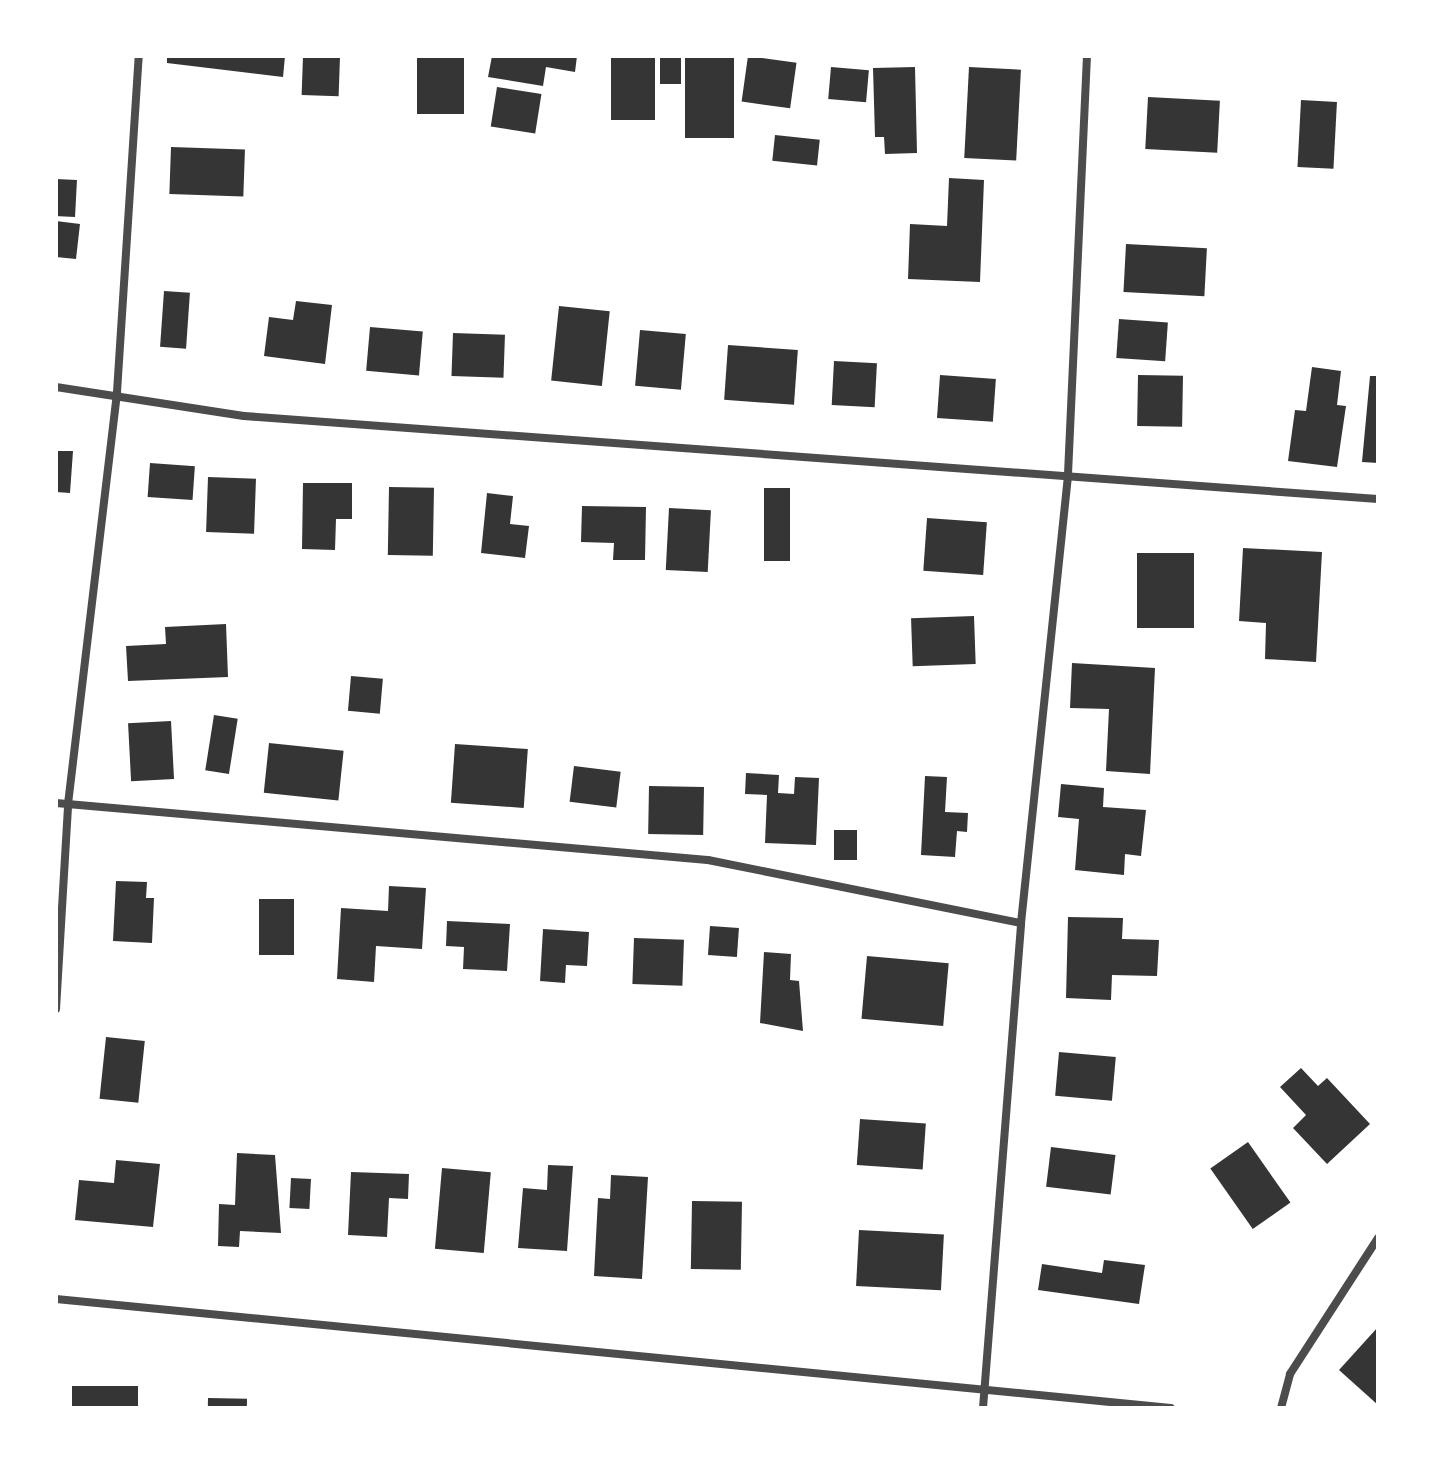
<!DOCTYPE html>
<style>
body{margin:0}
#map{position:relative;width:1434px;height:1464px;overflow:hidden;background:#fff;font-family:"Noto Sans",sans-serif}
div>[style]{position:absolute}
.building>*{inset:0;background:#353535;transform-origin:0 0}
.minor>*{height:8px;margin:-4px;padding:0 4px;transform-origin:4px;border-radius:4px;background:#4c4c4c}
span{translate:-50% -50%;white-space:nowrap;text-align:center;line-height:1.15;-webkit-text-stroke:7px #fff;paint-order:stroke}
.frame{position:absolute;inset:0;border:58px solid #fff;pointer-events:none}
</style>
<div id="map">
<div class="building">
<div style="clip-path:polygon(167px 56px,285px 56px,283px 77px,167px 63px)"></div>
<div style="left:303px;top:56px;width:37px;height:39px;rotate:2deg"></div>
<div style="left:417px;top:56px;width:47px;height:58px"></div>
<div style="clip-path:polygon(492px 56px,577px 56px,575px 72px,546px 67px,543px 86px,488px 77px)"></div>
<div style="left:611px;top:56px;width:44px;height:64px"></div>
<div style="left:660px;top:56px;width:21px;height:28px"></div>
<div style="left:685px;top:56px;width:49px;height:82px"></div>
<div style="left:748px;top:56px;width:49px;height:46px;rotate:8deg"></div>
<div style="left:831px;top:67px;width:38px;height:32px;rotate:5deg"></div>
<div style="clip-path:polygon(915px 67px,917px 153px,885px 154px,884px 137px,875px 137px,873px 68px)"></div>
<div style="left:969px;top:67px;width:52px;height:91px;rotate:3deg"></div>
<div style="left:497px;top:87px;width:45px;height:40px;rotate:9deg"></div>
<div style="left:1148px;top:97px;width:72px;height:52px;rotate:3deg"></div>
<div style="left:1301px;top:100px;width:36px;height:67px;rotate:3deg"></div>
<div style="left:775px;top:135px;width:45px;height:26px;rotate:6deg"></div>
<div style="left:171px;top:147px;width:74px;height:47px;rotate:2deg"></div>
<div style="clip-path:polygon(949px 178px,984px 180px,980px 282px,908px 279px,910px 224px,947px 226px)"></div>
<div style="left:56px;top:179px;width:21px;height:37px;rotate:3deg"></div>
<div style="clip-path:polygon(56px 221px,80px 224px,76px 259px,56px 257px)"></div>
<div style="left:1126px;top:244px;width:81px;height:48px;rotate:3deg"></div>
<div style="left:164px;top:291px;width:26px;height:56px;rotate:4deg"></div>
<div style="clip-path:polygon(296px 301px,332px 305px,325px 364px,264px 356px,269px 317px,293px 320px)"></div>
<div style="left:559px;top:306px;width:51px;height:75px;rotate:6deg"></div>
<div style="left:1119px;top:319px;width:49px;height:39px;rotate:4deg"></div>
<div style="left:370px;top:327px;width:53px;height:44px;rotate:5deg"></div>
<div style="left:640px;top:330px;width:46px;height:56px;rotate:5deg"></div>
<div style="left:453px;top:333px;width:52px;height:43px;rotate:2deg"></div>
<div style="left:728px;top:345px;width:70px;height:55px;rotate:4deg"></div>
<div style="left:834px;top:361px;width:43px;height:44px;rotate:3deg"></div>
<div style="clip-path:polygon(1312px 367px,1341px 371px,1337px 405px,1346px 406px,1337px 467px,1288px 461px,1295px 410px,1306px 411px)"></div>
<div style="left:940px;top:375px;width:56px;height:43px;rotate:4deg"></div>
<div style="left:1138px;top:375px;width:45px;height:51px;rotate:1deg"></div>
<div style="clip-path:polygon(1370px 376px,1378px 376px,1378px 463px,1362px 462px)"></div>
<div style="clip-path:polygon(56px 451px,73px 451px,70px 493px,56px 492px)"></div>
<div style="left:150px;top:463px;width:45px;height:34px;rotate:4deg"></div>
<div style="left:208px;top:477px;width:48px;height:55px;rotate:2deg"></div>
<div style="clip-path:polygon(303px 483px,352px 483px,352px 519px,336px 519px,335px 550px,302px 549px)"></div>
<div style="left:389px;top:487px;width:45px;height:68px;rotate:1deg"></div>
<div style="left:790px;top:488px;width:73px;height:26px;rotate:90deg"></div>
<div style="clip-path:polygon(487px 493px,513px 496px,510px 524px,529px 526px,525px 558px,481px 553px)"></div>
<div style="clip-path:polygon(582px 506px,646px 507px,645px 560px,613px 560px,614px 543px,581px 542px)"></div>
<div style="left:669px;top:508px;width:42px;height:62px;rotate:3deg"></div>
<div style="left:927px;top:518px;width:60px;height:53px;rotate:4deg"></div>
<div style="clip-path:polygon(1243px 548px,1322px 552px,1316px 662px,1265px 659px,1266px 623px,1239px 621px)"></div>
<div style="left:1137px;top:553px;width:57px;height:75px"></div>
<div style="left:974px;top:616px;width:48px;height:63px;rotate:88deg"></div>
<div style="clip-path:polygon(226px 624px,228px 677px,128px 681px,126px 646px,166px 644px,165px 627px)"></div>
<div style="clip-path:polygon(1072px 663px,1155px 668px,1150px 774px,1106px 771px,1109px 709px,1070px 708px)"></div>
<div style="left:351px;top:676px;width:32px;height:35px;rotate:5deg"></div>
<div style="left:214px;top:715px;width:24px;height:56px;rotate:9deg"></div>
<div style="left:171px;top:721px;width:58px;height:43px;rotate:87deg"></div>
<div style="left:269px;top:743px;width:75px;height:50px;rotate:6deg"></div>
<div style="left:455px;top:744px;width:73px;height:59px;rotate:4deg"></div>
<div style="left:574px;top:766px;width:47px;height:36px;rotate:7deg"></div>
<div style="clip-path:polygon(746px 773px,779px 775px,778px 793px,794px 794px,795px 777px,819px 778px,816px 845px,765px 843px,767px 795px,745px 794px)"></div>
<div style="clip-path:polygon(925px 776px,947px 777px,945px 812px,968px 813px,967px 832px,957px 831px,955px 857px,921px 855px)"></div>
<div style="clip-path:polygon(1061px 784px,1104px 788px,1103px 807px,1146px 810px,1141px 856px,1125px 854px,1124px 875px,1075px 870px,1079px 819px,1058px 817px)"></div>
<div style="left:649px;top:786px;width:55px;height:48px;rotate:1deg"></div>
<div style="left:857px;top:830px;width:30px;height:23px;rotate:90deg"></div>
<div style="clip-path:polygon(116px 881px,147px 882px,146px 898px,154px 898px,152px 943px,113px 941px)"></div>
<div style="clip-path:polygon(389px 886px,426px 888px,422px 949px,376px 946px,374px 982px,337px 979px,341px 908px,388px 911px)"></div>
<div style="left:259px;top:899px;width:35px;height:56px"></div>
<div style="clip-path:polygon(1068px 917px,1123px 918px,1122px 939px,1159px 940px,1157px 976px,1112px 975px,1111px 1000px,1066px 998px)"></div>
<div style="clip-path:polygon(447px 921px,510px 924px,507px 971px,463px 969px,464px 947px,446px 946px)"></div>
<div style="left:710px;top:926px;width:29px;height:29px;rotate:4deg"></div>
<div style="clip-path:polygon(543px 929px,589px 932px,587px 966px,566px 965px,565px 983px,540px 981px)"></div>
<div style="left:634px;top:938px;width:50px;height:46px;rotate:2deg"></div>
<div style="clip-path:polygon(764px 952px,791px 954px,790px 980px,799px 981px,803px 1031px,760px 1023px)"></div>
<div style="left:867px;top:956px;width:82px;height:63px;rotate:5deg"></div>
<div style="left:106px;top:1037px;width:39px;height:62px;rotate:6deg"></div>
<div style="left:1059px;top:1052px;width:57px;height:44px;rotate:5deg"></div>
<div style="clip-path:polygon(1301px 1068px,1318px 1086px,1327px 1078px,1370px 1124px,1327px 1164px,1293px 1128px,1306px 1115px,1280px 1087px)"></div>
<div style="left:860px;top:1119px;width:66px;height:46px;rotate:4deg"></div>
<div style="left:1248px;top:1142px;width:74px;height:46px;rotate:55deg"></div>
<div style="left:1051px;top:1147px;width:65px;height:40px;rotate:7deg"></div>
<div style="clip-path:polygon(237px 1153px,275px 1155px,281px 1233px,240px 1231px,239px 1247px,218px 1246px,219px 1204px,235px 1205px)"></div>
<div style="clip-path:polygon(116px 1160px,160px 1164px,153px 1227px,75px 1220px,79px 1180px,114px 1183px)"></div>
<div style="clip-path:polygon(548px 1165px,573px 1166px,567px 1251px,518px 1248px,523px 1188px,547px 1190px)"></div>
<div style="left:442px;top:1168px;width:49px;height:81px;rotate:5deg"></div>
<div style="clip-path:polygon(351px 1172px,409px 1174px,408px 1199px,389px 1198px,387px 1237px,348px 1235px)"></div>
<div style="clip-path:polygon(611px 1175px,648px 1177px,642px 1279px,594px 1276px,598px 1198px,610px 1199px)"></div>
<div style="left:291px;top:1178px;width:20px;height:30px;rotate:3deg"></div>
<div style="left:692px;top:1201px;width:50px;height:68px;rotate:1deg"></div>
<div style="left:859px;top:1230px;width:85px;height:56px;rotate:3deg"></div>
<div style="clip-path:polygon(1104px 1260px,1145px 1265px,1139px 1304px,1038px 1290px,1042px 1264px,1102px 1273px)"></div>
<div style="clip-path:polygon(1378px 1327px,1378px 1405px,1339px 1370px)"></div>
<div style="left:72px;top:1386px;width:66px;height:22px"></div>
<div style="left:208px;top:1398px;width:39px;height:10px;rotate:1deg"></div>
</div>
<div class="minor">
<div style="left:56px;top:387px;width:190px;rotate:8.8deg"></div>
<div style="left:244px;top:416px;width:1137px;rotate:4.19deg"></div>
<div style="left:56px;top:803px;width:654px;rotate:5deg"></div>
<div style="left:708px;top:860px;width:319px;rotate:11.4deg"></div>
<div style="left:56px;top:1009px;width:205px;rotate:-86.6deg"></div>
<div style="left:68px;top:804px;width:415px;rotate:-83.2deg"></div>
<div style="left:117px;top:392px;width:337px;rotate:-86.3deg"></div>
<div style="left:56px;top:1299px;width:1120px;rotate:5.58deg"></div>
<div style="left:983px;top:1408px;width:486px;rotate:-85.5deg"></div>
<div style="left:1021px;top:923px;width:451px;rotate:-84deg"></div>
<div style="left:1068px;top:474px;width:418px;rotate:-87.4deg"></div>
<div style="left:1281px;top:1408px;width:35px;rotate:-75deg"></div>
<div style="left:1290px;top:1374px;width:162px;rotate:-57.1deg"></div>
</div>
<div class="frame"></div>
</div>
